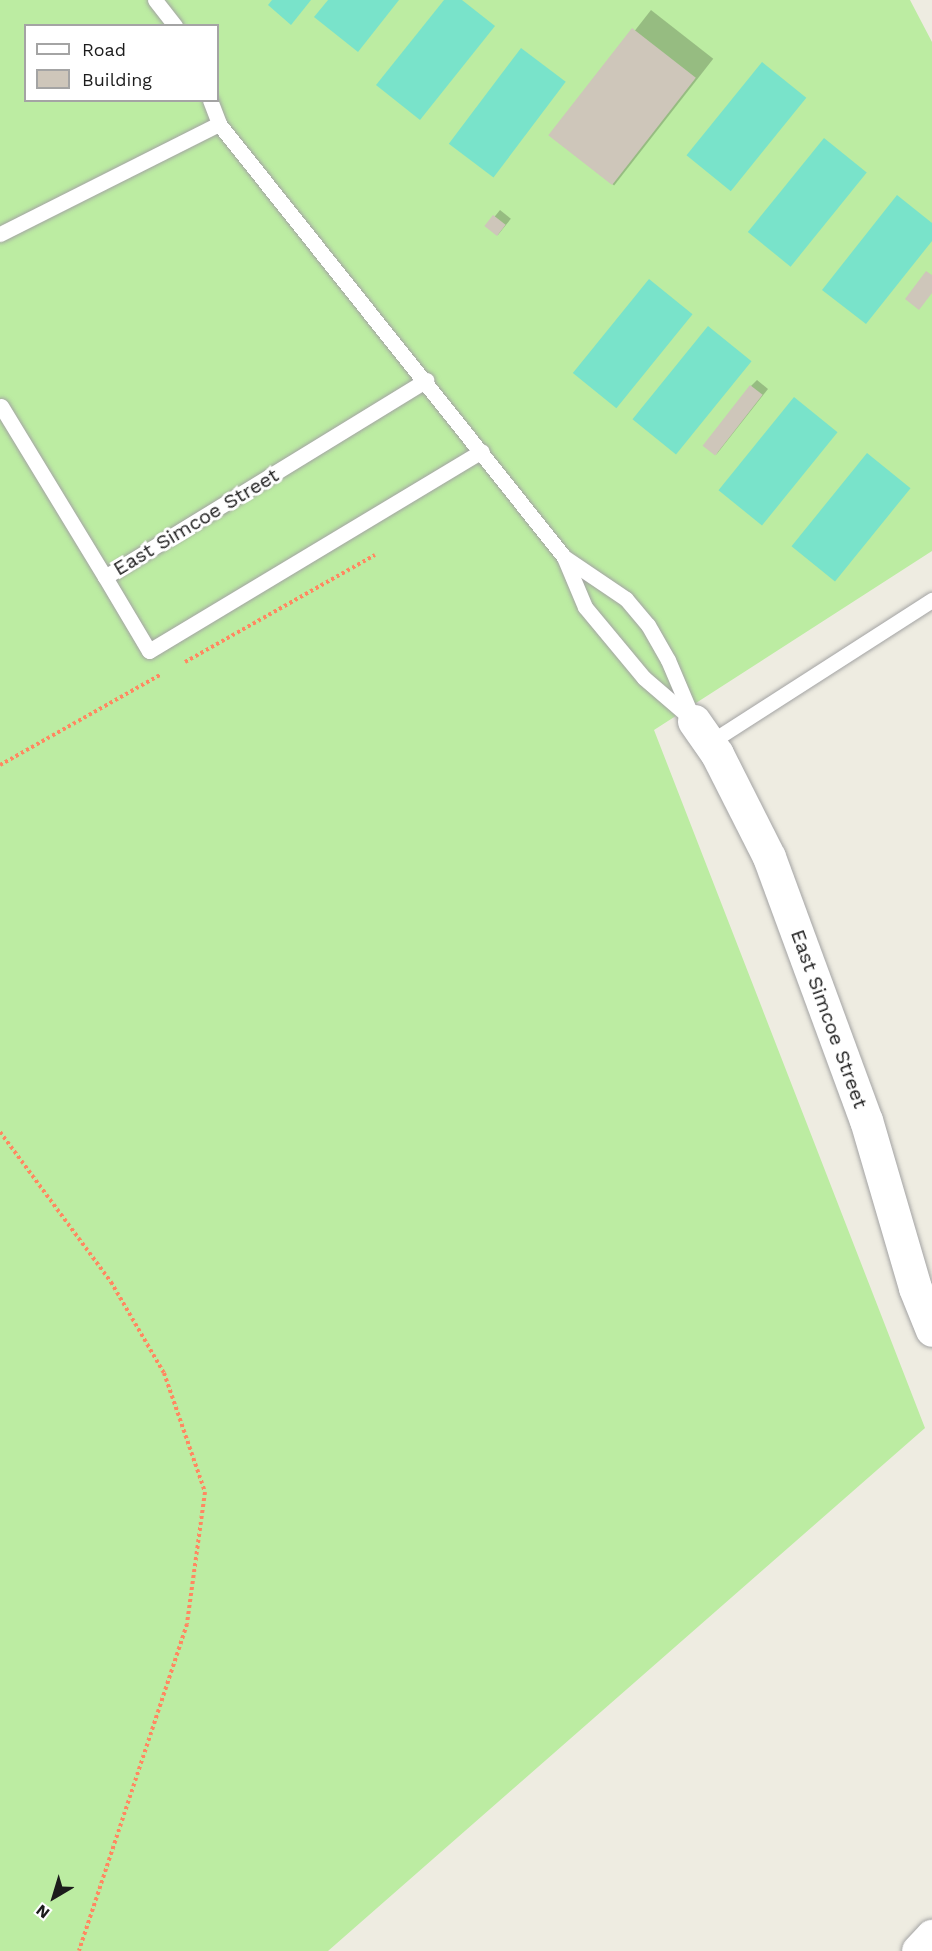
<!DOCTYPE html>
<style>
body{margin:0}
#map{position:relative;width:932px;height:1951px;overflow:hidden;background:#eeece1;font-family:"Work Sans",sans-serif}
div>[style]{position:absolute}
.grass>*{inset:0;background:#bceca2}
.pitch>*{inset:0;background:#79e3ca;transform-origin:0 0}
.shadow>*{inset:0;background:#0003;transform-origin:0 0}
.building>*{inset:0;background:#cec6ba;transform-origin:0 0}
.path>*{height:4px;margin-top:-2px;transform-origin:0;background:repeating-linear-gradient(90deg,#ff8861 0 3px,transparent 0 6px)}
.roads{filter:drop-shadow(0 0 2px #a3a3a3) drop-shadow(0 0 2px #a3a3a3)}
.service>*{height:15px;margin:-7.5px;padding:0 7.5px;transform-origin:7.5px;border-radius:7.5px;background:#fff}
.minor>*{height:32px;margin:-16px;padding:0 16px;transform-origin:16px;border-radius:16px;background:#fff}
.tertiary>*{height:33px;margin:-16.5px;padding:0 16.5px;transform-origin:16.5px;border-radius:16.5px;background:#fff}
span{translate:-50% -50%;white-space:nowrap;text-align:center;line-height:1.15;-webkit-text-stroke:6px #fff;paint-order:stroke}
.street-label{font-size:20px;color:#1c1c1c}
.legend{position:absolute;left:24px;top:24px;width:195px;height:78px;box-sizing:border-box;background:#fff;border:2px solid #a4a4a4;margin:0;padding:8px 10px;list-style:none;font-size:18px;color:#1c1c1c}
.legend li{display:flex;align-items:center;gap:12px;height:30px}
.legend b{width:30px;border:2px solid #a4a4a4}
.north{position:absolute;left:24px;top:1867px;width:60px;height:60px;-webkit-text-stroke:4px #fff;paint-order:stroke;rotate:218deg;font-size:16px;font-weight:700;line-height:24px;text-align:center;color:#1c1c1c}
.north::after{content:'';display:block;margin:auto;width:21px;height:27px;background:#1c1c1c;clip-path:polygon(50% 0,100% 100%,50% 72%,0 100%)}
</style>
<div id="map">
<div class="grass">
<div style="clip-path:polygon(evenodd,0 0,910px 0,932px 42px,932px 551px,654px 730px,925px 1428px,328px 1951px,0 1951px,0 0,26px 26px,218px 26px,218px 100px,26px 100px,26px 26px)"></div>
</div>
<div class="pitch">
<div style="clip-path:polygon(272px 0,311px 0,291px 25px,268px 5px)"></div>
<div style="clip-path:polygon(328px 0,399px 0,358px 52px,314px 17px)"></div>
<div style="clip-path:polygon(444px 0,462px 0,495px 26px,420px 120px,376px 85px)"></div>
<div style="left:521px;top:48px;width:56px;height:120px;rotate:37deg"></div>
<div style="left:762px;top:62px;width:57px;height:120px;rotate:39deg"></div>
<div style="left:824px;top:138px;width:55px;height:121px;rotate:39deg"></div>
<div style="clip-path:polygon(897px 195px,932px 223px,932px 241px,866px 324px,822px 290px)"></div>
<div style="left:649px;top:279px;width:56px;height:121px;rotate:39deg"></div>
<div style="left:708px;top:326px;width:56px;height:120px;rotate:39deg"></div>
<div style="left:794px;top:397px;width:56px;height:120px;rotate:39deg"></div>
<div style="left:867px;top:453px;width:56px;height:120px;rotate:39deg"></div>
</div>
<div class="shadow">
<div style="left:651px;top:10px;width:79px;height:161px;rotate:38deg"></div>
<div style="left:500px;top:210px;width:14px;height:21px;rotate:39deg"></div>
<div style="clip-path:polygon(757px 380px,768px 389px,716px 455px,751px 386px)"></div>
</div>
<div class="building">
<div style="left:632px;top:28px;width:81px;height:136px;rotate:38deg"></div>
<div style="left:493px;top:215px;width:16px;height:14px;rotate:38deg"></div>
<div style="clip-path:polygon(926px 271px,932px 275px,932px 293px,919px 310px,905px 299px)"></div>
<div style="left:750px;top:385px;width:16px;height:77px;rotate:38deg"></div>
</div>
<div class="path">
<div style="left:185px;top:662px;width:218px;rotate:-29.4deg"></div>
<div style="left:0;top:765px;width:184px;rotate:-29.4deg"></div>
<div style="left:0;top:1132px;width:187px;rotate:53.5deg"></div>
<div style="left:111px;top:1282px;width:105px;rotate:59.8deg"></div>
<div style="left:164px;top:1373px;width:126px;rotate:71deg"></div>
<div style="left:205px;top:1492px;width:133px;rotate:97.8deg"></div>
<div style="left:187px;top:1624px;width:344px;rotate:108.3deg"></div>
</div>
<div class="roads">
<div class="service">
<div style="left:155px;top:0;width:33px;rotate:52deg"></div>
<div style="left:210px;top:100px;width:26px;rotate:69deg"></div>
<div style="left:0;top:234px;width:245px;rotate:-26.7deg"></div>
<div style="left:219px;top:124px;width:554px;rotate:51.45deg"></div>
<div style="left:564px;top:557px;width:54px;rotate:67.2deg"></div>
<div style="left:585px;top:607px;width:92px;rotate:50.3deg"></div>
<div style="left:644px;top:678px;width:66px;rotate:40.7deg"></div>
<div style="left:1px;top:406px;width:200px;rotate:58.7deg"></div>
<div style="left:105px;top:577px;width:377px;rotate:-31.5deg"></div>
<div style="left:564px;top:557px;width:75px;rotate:34.1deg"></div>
<div style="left:626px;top:599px;width:34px;rotate:50deg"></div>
<div style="left:648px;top:625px;width:40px;rotate:60.3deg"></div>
<div style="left:668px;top:660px;width:64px;rotate:67deg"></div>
<div style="left:105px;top:577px;width:86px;rotate:59.3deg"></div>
<div style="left:149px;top:651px;width:388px;rotate:-31deg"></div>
<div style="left:709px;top:743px;width:265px;rotate:-32.7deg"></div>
</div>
<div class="minor">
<div style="left:918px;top:1951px;width:21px;rotate:-47deg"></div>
</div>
<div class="tertiary">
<div style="left:694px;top:721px;width:40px;rotate:55.1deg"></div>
<div style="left:717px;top:754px;width:115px;rotate:63.2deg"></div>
<div style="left:769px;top:857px;width:280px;rotate:69.8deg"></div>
<div style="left:866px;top:1120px;width:175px;rotate:73.7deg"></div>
<div style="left:915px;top:1288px;width:45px;rotate:68deg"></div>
</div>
</div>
<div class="street-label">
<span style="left:196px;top:522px;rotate:-31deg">East Simcoe Street</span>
<span style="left:829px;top:1019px;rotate:70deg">East Simcoe Street</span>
</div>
<ul class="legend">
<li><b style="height:8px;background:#fff"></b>Road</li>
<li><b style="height:16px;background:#cec6ba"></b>Building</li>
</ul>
<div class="north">N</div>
</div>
